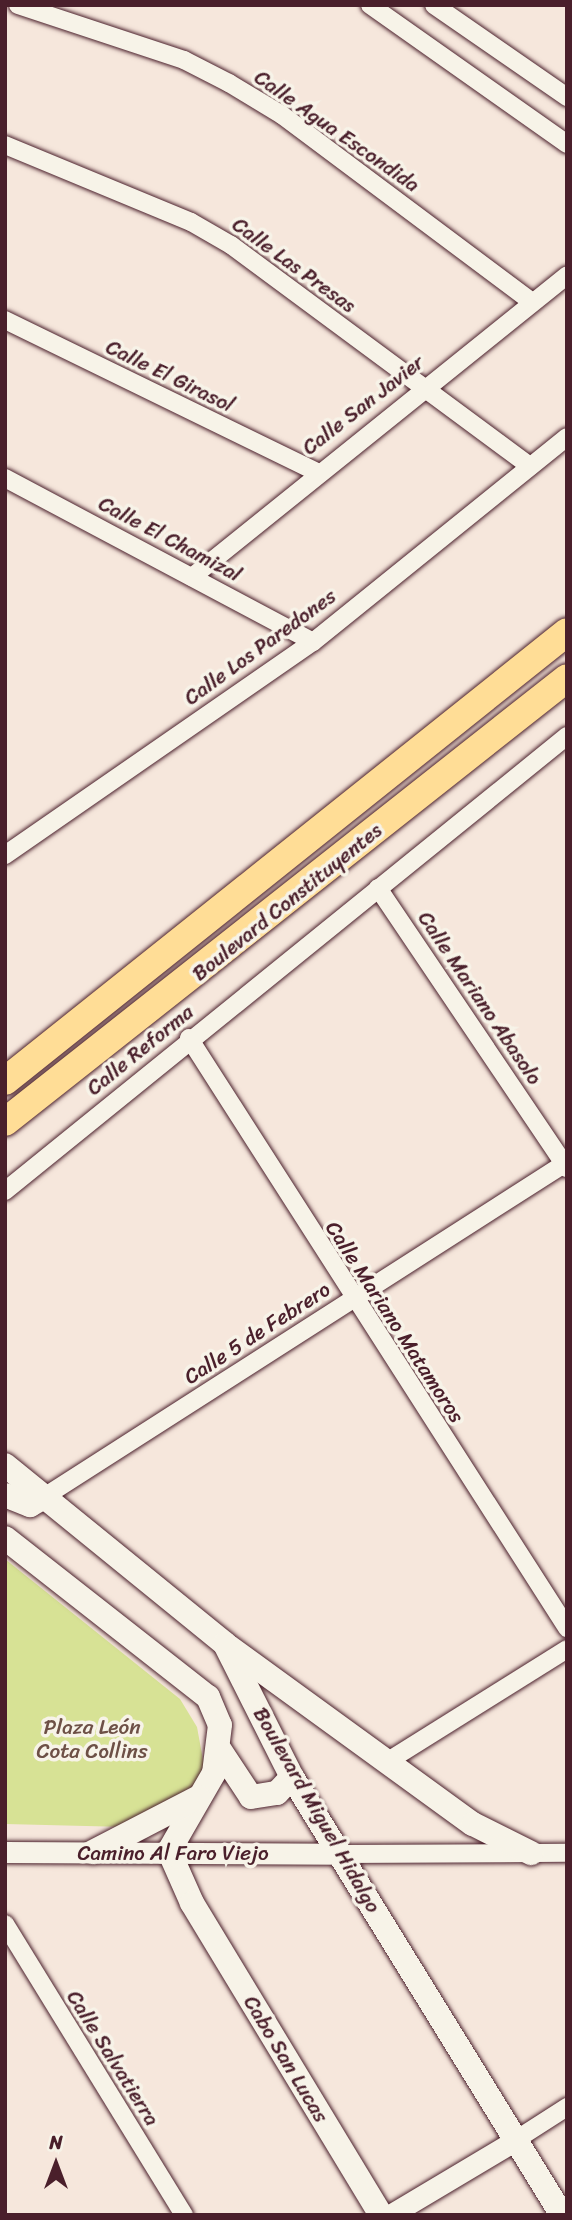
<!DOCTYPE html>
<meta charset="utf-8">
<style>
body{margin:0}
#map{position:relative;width:572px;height:2220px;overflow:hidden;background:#f6e7dc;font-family:Sriracha,sans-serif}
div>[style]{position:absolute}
.green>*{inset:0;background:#d7e295}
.roads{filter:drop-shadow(0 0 2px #4a1f2b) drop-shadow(0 0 2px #4a1f2b)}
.minor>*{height:18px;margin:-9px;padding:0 9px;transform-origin:9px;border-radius:9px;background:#f7f3e8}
.tertiary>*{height:21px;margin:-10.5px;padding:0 10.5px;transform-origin:10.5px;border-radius:10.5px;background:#f7f3e8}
.secondary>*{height:24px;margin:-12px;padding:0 12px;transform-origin:12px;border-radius:12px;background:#f7f3e8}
.trunk>*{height:28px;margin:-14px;padding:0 14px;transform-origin:14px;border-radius:14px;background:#ffdd96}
span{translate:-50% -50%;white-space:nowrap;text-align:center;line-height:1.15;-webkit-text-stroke:7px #f7f3e8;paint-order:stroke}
.street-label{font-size:21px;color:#4a1f2b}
.park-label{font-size:21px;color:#6d5046}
.frame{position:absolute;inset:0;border:7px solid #4a1f2b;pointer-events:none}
.north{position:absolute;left:21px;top:2129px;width:70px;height:70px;-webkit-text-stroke:5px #f7f3e8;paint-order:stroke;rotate:0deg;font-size:19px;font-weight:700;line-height:28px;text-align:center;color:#4a1f2b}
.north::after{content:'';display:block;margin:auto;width:24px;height:32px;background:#4a1f2b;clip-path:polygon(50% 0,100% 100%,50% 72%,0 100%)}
</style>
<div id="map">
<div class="green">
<div style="clip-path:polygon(5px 1559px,180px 1699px,197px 1727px,205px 1771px,185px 1802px,127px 1827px,5px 1824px)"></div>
</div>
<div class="roads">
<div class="minor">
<div style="left:18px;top:5px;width:175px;rotate:18.3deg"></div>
<div style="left:184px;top:60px;width:51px;rotate:27.1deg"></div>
<div style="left:229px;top:83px;width:62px;rotate:31.1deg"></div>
<div style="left:282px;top:115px;width:311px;rotate:36.8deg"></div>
<div style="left:370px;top:5px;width:241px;rotate:35.2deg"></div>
<div style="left:434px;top:5px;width:162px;rotate:34.7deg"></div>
<div style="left:5px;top:145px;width:201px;rotate:22.5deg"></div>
<div style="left:191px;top:222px;width:46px;rotate:29.9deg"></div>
<div style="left:231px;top:245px;width:372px;rotate:36.5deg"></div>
<div style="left:5px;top:320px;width:346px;rotate:26deg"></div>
<div style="left:5px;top:478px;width:349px;rotate:28deg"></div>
<div style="left:192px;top:577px;width:481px;rotate:-38.8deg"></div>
<div style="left:5px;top:855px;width:374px;rotate:-34.7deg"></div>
<div style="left:313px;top:642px;width:326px;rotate:-38.9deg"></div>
<div style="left:378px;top:888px;width:338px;rotate:56deg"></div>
<div style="left:189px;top:1038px;width:701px;rotate:57.35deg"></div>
<div style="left:5px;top:1191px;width:723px;rotate:-38.99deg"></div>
<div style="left:44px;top:1497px;width:621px;rotate:-32.64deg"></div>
<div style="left:388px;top:1761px;width:211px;rotate:-32deg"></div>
<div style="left:340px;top:1854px;width:227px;rotate:-0.3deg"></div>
<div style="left:5px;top:1924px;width:342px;rotate:58.4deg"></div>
<div style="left:514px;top:2141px;width:63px;rotate:-32.7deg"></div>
</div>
<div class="tertiary">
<div style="left:5px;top:1852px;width:335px;rotate:0.3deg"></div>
<div style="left:390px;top:2215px;width:144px;rotate:-30.8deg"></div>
</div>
<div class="secondary">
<div style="left:5px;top:1465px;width:284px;rotate:39.1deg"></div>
<div style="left:225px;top:1644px;width:149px;rotate:63.3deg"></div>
<div style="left:292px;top:1777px;width:515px;rotate:58.35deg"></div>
<div style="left:5px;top:1495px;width:27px;rotate:22deg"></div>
<div style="left:30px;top:1505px;width:16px;rotate:-30deg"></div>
<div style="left:5px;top:1538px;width:258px;rotate:38.1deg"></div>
<div style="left:208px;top:1697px;width:30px;rotate:67deg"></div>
<div style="left:220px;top:1725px;width:48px;rotate:97.1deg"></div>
<div style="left:214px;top:1773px;width:90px;rotate:120deg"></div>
<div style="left:169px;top:1851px;width:57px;rotate:66.1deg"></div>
<div style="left:192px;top:1903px;width:365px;rotate:58.8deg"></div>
<div style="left:229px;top:1647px;width:301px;rotate:36deg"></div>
<div style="left:473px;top:1824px;width:65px;rotate:26.6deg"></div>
<div style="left:220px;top:1750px;width:56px;rotate:56.6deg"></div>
<div style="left:251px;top:1797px;width:26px;rotate:-9deg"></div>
<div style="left:277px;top:1793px;width:22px;rotate:-47deg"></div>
<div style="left:93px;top:1852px;width:119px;rotate:-27.4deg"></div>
</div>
<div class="trunk">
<div style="left:5px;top:1081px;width:719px;rotate:-38.62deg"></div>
<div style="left:5px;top:1122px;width:716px;rotate:-38.31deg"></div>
</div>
</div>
<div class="street-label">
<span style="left:337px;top:131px;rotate:35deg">Calle Agua Escondida</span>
<span style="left:294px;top:265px;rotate:36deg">Calle Las Presas</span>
<span style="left:170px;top:376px;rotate:26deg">Calle El Girasol</span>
<span style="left:363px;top:405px;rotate:-38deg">Calle San Javier</span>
<span style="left:170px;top:539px;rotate:28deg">Calle El Chamizal</span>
<span style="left:260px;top:647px;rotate:-36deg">Calle Los Paredones</span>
<span style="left:287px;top:902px;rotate:-39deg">Boulevard Constituyentes</span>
<span style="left:480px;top:998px;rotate:56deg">Calle Mariano Abasolo</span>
<span style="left:140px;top:1050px;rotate:-39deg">Calle Reforma</span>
<span style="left:395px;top:1322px;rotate:57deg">Calle Mariano Matamoros</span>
<span style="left:257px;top:1333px;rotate:-33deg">Calle 5 de Febrero</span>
<span style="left:317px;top:1810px;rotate:60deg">Boulevard Miguel Hidalgo</span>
<span style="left:173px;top:1853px">Camino Al Faro Viejo</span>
<span style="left:113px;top:2058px;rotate:58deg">Calle Salvatierra</span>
<span style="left:286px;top:2059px;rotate:59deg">Cabo San Lucas</span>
</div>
<div class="park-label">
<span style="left:92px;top:1739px">Plaza León<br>Cota Collins</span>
</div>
<div class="frame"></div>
<div class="north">N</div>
</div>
